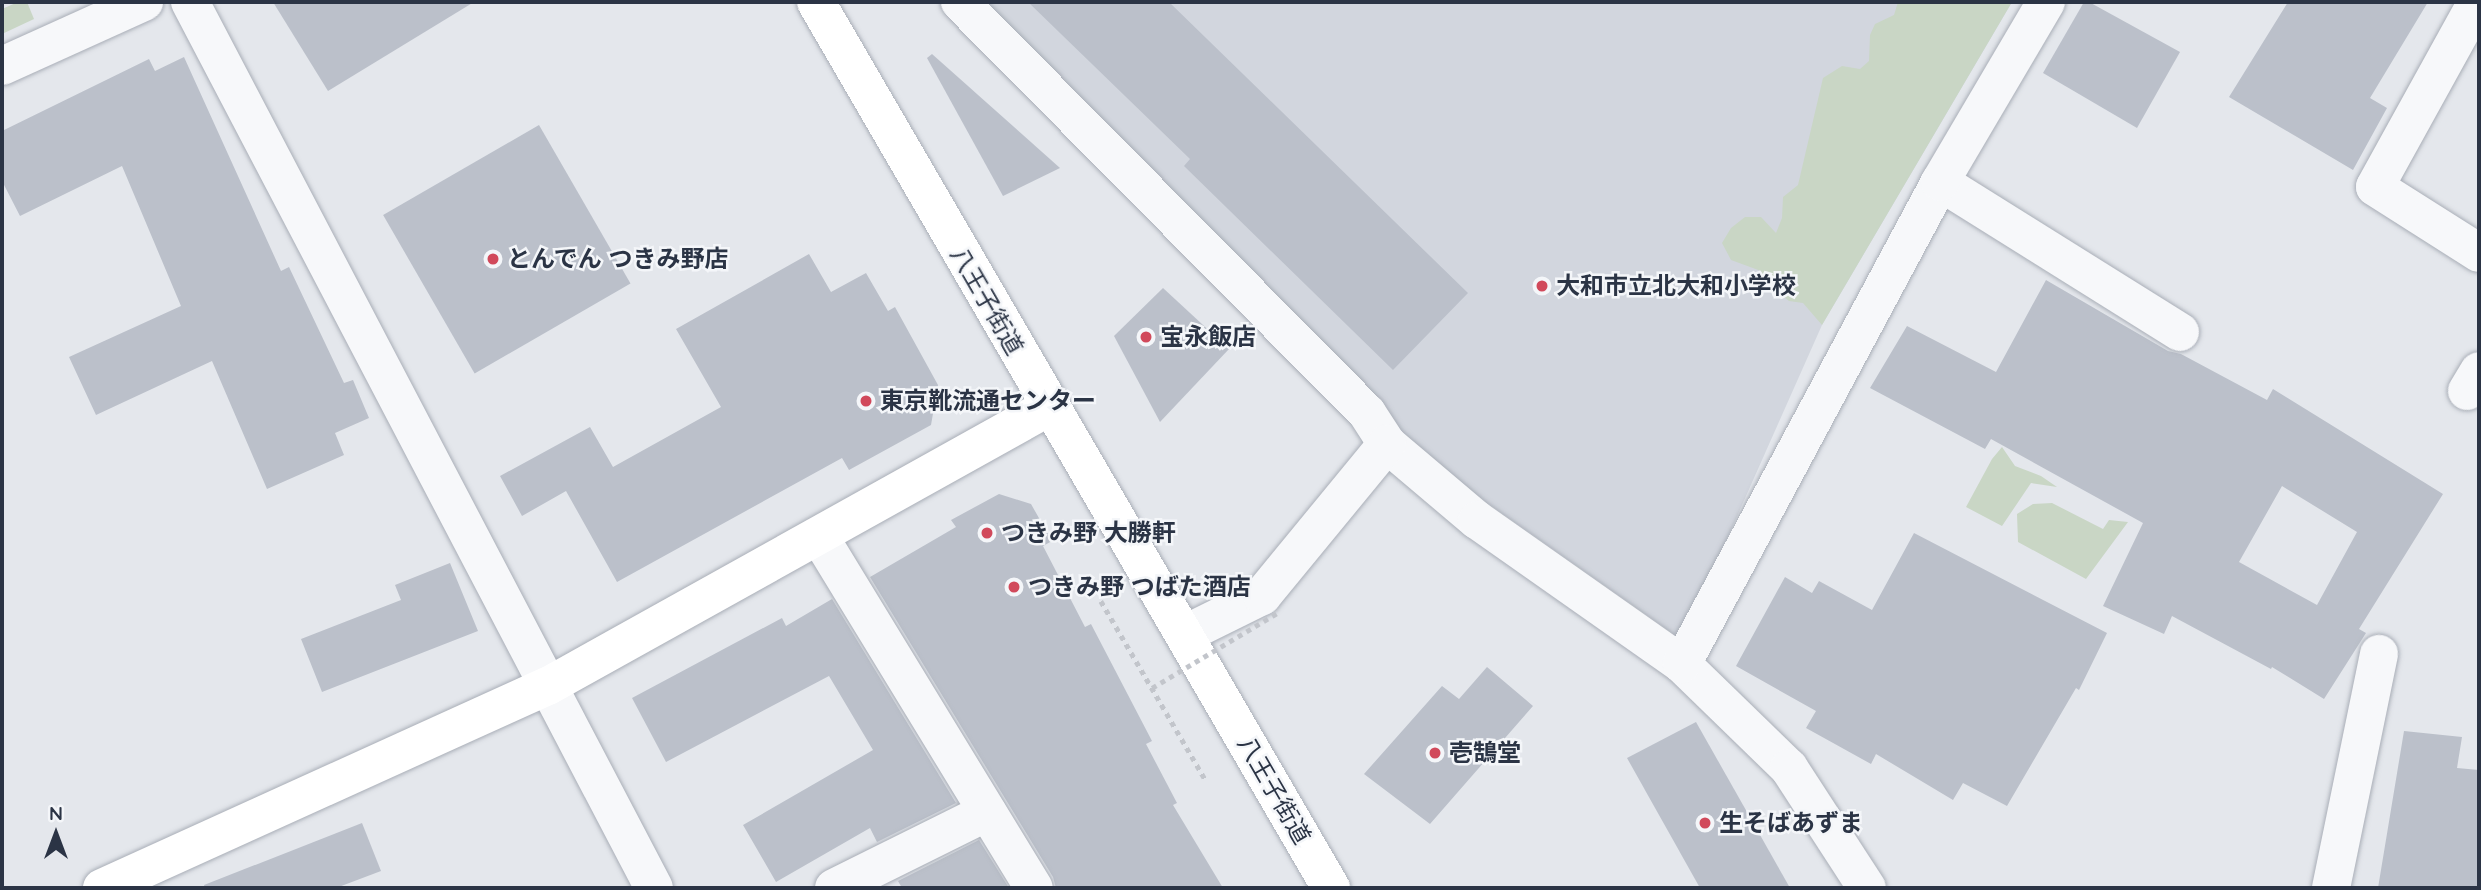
<!DOCTYPE html>
<meta charset="utf-8">
<style>
body{margin:0}
#map{position:relative;width:2481px;height:890px;overflow:hidden;background:#e4e7ec;font-family:Quicksand,"Noto Sans JP",sans-serif}
div>[style]{position:absolute}
.built>*{inset:0;background:#d2d6de}
.green>*{inset:0;background:#c9d6c5}
.building>*{inset:0;background:#bbc0ca;transform-origin:0 0}
.path>*{height:4.5px;margin-top:-2.25px;transform-origin:0;background:repeating-linear-gradient(90deg,#c2c5cb 0 5px,transparent 0 10px)}
.roads{filter:drop-shadow(0 0 2px #a9aeb7) drop-shadow(0 0 2px #a9aeb7)}
.street>*{height:38px;margin:-19px;padding:0 19px;transform-origin:19px;border-radius:19px;background:#f7f8fa}
.secondary>*{height:38px;margin:-19px;padding:0 19px;transform-origin:19px;border-radius:19px;background:#fff}
.primary>*{height:38px;margin:-19px;padding:0 19px;transform-origin:19px;border-radius:19px;background:#fff}
.path-bridge>*{height:4.5px;margin-top:-2.25px;transform-origin:0;background:repeating-linear-gradient(90deg,#c2c5cb 0 5px,transparent 0 10px)}
.dots>*{width:19px;height:19px;translate:-50% -50%;box-sizing:border-box;border:4px solid #f4f6f9;border-radius:50%}
span{translate:-50% -50%;white-space:nowrap;text-align:center;line-height:1.15;-webkit-text-stroke:5px #f4f6f9;paint-order:stroke}
.poi-label{font-size:24px;color:#2b3445;font-weight:700}
.left{translate:0 -50%;text-align:left}
.street-label{font-size:24px;color:#2b3445}
.frame{position:absolute;inset:0;border:4px solid #2b3445;pointer-events:none}
.north{position:absolute;left:21px;top:799px;width:70px;height:70px;-webkit-text-stroke:5px #f4f6f9;paint-order:stroke;rotate:0deg;font-size:19px;font-weight:700;line-height:28px;text-align:center;color:#2b3445}
.north::after{content:'';display:block;margin:auto;width:24px;height:32px;background:#2b3445;clip-path:polygon(50% 0,100% 100%,50% 72%,0 100%)}
</style>
<div id="map">
<div class="built">
<div style="clip-path:polygon(973px 2px,2012px 2px,1822px 325px,1682px 640px,1402px 443px)"></div>
</div>
<div class="green">
<div style="clip-path:polygon(18px 2px,27px 2px,34px 19px,2px 34px,2px 9px)"></div>
<div style="clip-path:polygon(1898px 2px,2012px 2px,1822px 325px,1803px 303px,1789px 301px,1767px 283px,1761px 271px,1731px 260px,1722px 243px,1731px 228px,1745px 217px,1761px 217px,1776px 233px,1782px 218px,1783px 197px,1798px 185px,1823px 78px,1842px 66px,1860px 69px,1869px 61px,1870px 35px,1875px 24px,1894px 15px)"></div>
<div style="clip-path:polygon(2002px 447px,2015px 466px,2041px 476px,2057px 487px,2031px 483px,2002px 526px,1966px 507px,1992px 459px)"></div>
<div style="clip-path:polygon(2052px 503px,2103px 529px,2109px 520px,2128px 522px,2086px 579px,2018px 542px,2017px 514px,2033px 504px)"></div>
</div>
<div class="building">
<div style="clip-path:polygon(273px 2px,474px 2px,328px 91px)"></div>
<div style="clip-path:polygon(1028px 2px,1169px 2px,1468px 293px,1393px 370px,1184px 166px,1190px 159px)"></div>
<div style="clip-path:polygon(2084px 2px,2089px 2px,2180px 52px,2137px 128px,2043px 73px)"></div>
<div style="clip-path:polygon(2288px 2px,2428px 2px,2370px 98px,2387px 108px,2353px 170px,2229px 97px)"></div>
<div style="clip-path:polygon(932px 54px,1060px 168px,1003px 196px,927px 58px)"></div>
<div style="clip-path:polygon(184px 57px,281px 271px,289px 267px,344px 383px,353px 380px,369px 418px,335px 433px,344px 455px,267px 489px,212px 361px,96px 415px,69px 357px,181px 306px,122px 166px,20px 216px,2px 181px,2px 131px,149px 59px,155px 71px)"></div>
<div style="left:539px;top:125px;width:183px;height:180px;rotate:60deg"></div>
<div style="clip-path:polygon(809px 254px,831px 292px,866px 273px,888px 311px,895px 307px,938px 385px,931px 425px,849px 470px,842px 458px,617px 582px,566px 491px,522px 516px,500px 476px,590px 427px,613px 467px,721px 407px,676px 329px)"></div>
<div style="clip-path:polygon(evenodd,2046px 280px,2168px 351px,2181px 354px,2267px 400px,2273px 389px,2443px 494px,2359px 629px,2366px 633px,2324px 699px,2272px 667px,2271px 669px,2172px 616px,2164px 634px,2103px 606px,2143px 523px,1991px 439px,1985px 449px,1870px 388px,1907px 326px,1996px 372px,2046px 280px,2282px 486px,2357px 532px,2317px 605px,2239px 562px,2282px 486px)"></div>
<div style="clip-path:polygon(1163px 288px,1229px 349px,1160px 422px,1114px 336px)"></div>
<div style="clip-path:polygon(999px 494px,1031px 504px,1052px 541px,1043px 546px,1085px 627px,1091px 624px,1152px 741px,1146px 744px,1177px 803px,1173px 805px,1223px 888px,1056px 888px,1053px 877px,870px 577px,956px 527px,951px 520px)"></div>
<div style="clip-path:polygon(1914px 533px,2107px 633px,2079px 690px,2076px 688px,2007px 806px,1963px 783px,1953px 800px,1876px 754px,1871px 764px,1806px 728px,1816px 711px,1736px 666px,1785px 577px,1812px 593px,1819px 581px,1872px 610px)"></div>
<div style="clip-path:polygon(450px 563px,478px 631px,322px 692px,301px 639px,401px 600px,395px 585px)"></div>
<div style="clip-path:polygon(832px 599px,956px 803px,877px 842px,870px 828px,776px 882px,743px 825px,873px 750px,829px 676px,666px 762px,632px 698px,782px 618px,786px 626px)"></div>
<div style="clip-path:polygon(1487px 667px,1533px 706px,1430px 824px,1364px 774px,1442px 686px,1459px 699px)"></div>
<div style="clip-path:polygon(1696px 722px,1730px 782px,1790px 888px,1700px 888px,1627px 758px)"></div>
<div style="clip-path:polygon(2404px 731px,2462px 737px,2457px 768px,2479px 770px,2479px 888px,2378px 888px)"></div>
<div style="clip-path:polygon(362px 823px,381px 871px,336px 888px,205px 888px,204px 885px)"></div>
<div style="clip-path:polygon(979px 840px,1009px 888px,902px 888px,898px 881px)"></div>
</div>
<div class="path">
<div style="left:1101px;top:601px;width:206px;rotate:59.7deg"></div>
</div>
<div class="roads">
<div class="street">
<div style="left:190px;top:2px;width:1000px;rotate:62.36deg"></div>
<div style="left:960px;top:2px;width:578px;rotate:45.28deg"></div>
<div style="left:1367px;top:413px;width:37px;rotate:57deg"></div>
<div style="left:1387px;top:444px;width:118px;rotate:40.2deg"></div>
<div style="left:1477px;top:520px;width:251px;rotate:35.1deg"></div>
<div style="left:1682px;top:664px;width:149px;rotate:44.2deg"></div>
<div style="left:1789px;top:768px;width:143px;rotate:57deg"></div>
<div style="left:2477px;top:2px;width:211px;rotate:118.9deg"></div>
<div style="left:2375px;top:187px;width:123px;rotate:32.4deg"></div>
<div style="left:2px;top:66px;width:156px;rotate:-24.3deg"></div>
<div style="left:1940px;top:182px;width:283px;rotate:32deg"></div>
<div style="left:2467px;top:391px;width:23px;rotate:-59deg"></div>
<div style="left:819px;top:536px;width:412px;rotate:58.6deg"></div>
<div style="left:1185px;top:634px;width:86px;rotate:-26.3deg"></div>
<div style="left:1262px;top:596px;width:197px;rotate:-50.6deg"></div>
<div style="left:1682px;top:664px;width:547px;rotate:-61.84deg"></div>
<div style="left:1940px;top:182px;width:209px;rotate:-59.5deg"></div>
<div style="left:834px;top:888px;width:171px;rotate:-26.4deg"></div>
<div style="left:2331px;top:888px;width:239px;rotate:-78.4deg"></div>
</div>
<div class="secondary">
<div style="left:102px;top:888px;width:490px;rotate:-24.4deg"></div>
<div style="left:548px;top:686px;width:573px;rotate:-29.11deg"></div>
</div>
<div class="primary">
<div style="left:816px;top:2px;width:1025px;rotate:59.83deg"></div>
</div>
</div>
<div class="path-bridge">
<div style="left:1152px;top:688px;width:148px;rotate:-30.9deg"></div>
</div>
<div class="dots">
<div style="left:493px;top:259px;background:#d1495b"></div>
<div style="left:1542px;top:286px;background:#d1495b"></div>
<div style="left:1146px;top:337px;background:#d1495b"></div>
<div style="left:866px;top:401px;background:#d1495b"></div>
<div style="left:987px;top:533px;background:#d1495b"></div>
<div style="left:1014px;top:587px;background:#d1495b"></div>
<div style="left:1435px;top:753px;background:#d1495b"></div>
<div style="left:1705px;top:823px;background:#d1495b"></div>
</div>
<div class="poi-label">
<span class="left" style="left:507px;top:259px">とんでん つきみ野店</span>
<span class="left" style="left:1556px;top:286px">大和市立北大和小学校</span>
<span class="left" style="left:1160px;top:337px">宝永飯店</span>
<span class="left" style="left:880px;top:401px">東京靴流通センター</span>
<span class="left" style="left:1001px;top:533px">つきみ野 大勝軒</span>
<span class="left" style="left:1028px;top:587px">つきみ野 つばた酒店</span>
<span class="left" style="left:1449px;top:753px">壱鵠堂</span>
<span class="left" style="left:1719px;top:823px">生そばあずま</span>
</div>
<div class="street-label">
<span style="left:987px;top:301px;rotate:60deg">八王子街道</span>
<span style="left:1274px;top:790px;rotate:60deg">八王子街道</span>
</div>
<div class="frame"></div>
<div class="north">N</div>
</div>
